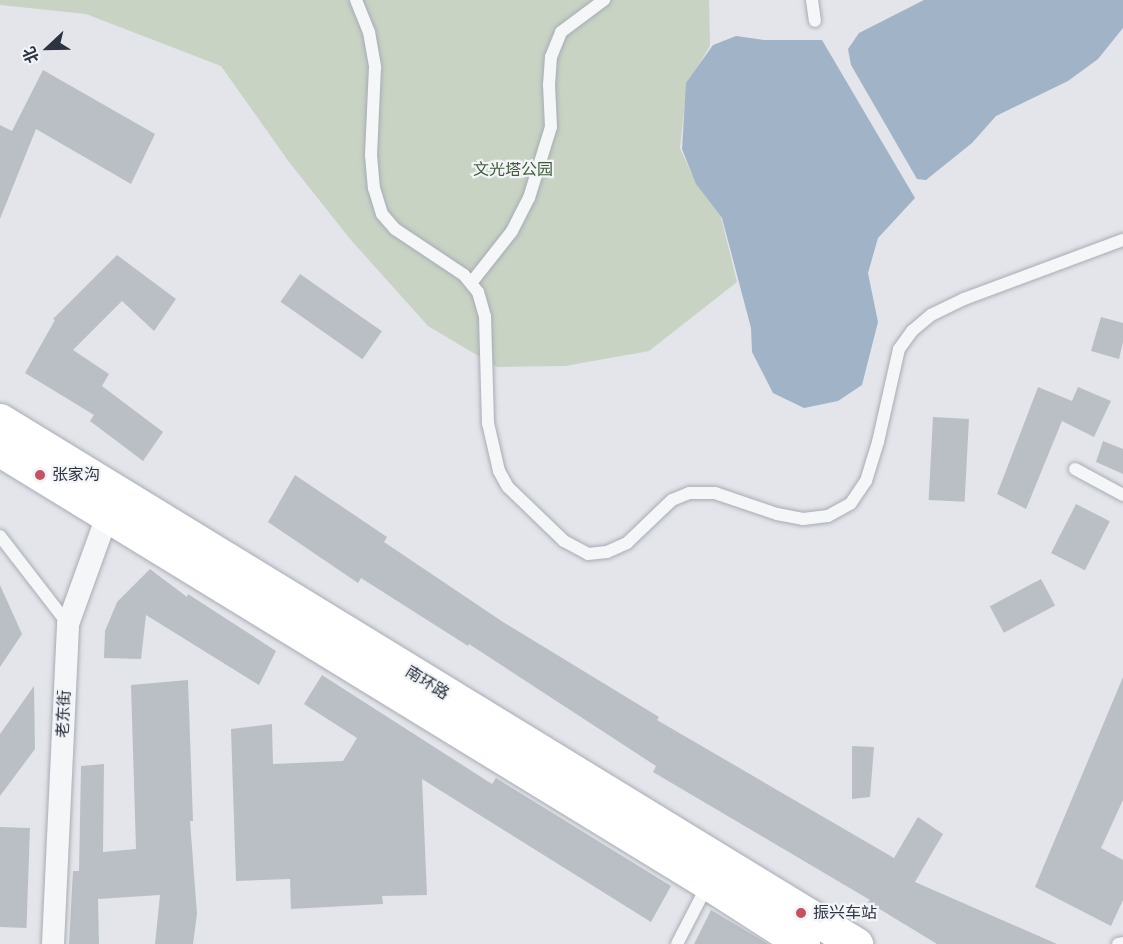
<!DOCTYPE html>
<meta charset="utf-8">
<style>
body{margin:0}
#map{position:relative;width:1123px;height:944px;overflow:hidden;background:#e3e5ea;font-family:"Source Sans 3","Noto Sans SC",sans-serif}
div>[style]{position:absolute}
.green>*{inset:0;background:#c8d3c4}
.water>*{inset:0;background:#a1b3c7}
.building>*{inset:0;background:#babfc6;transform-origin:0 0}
.roads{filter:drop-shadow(0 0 2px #a8acb4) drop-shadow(0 0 2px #a8acb4)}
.lane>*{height:12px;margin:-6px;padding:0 6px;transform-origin:6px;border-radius:6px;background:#f5f6f8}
.street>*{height:22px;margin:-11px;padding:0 11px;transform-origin:11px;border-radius:11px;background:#f5f6f8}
.primary>*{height:33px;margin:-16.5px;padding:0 16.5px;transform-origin:16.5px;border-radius:16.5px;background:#fff}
.dots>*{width:16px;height:16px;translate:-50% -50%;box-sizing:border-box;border:3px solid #f2f4f7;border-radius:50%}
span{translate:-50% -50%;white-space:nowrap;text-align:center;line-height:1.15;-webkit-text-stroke:4.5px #f2f4f7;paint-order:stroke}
.park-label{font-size:16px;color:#405b3a}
.poi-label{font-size:16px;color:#2c3341}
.left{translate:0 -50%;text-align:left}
.street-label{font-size:16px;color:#2c3341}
.north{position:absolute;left:18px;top:18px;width:60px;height:60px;-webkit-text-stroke:4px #f2f4f7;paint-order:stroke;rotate:248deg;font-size:16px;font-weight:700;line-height:24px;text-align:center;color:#2c3341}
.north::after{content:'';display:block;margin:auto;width:21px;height:27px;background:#2c3341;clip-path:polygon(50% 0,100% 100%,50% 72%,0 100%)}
</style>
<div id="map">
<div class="green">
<div style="clip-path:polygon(0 0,709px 0,710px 46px,687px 84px,680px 148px,696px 183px,721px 217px,737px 282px,649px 351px,565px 366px,497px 367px,428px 326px,350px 239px,289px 162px,221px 66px,86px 14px,0 5px)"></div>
</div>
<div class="water">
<div style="clip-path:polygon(924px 0,1123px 0,1123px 28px,1098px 59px,1068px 81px,996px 116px,972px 143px,926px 180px,917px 179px,851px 65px,848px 49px,859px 33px)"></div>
<div style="clip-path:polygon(736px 36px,764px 40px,822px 40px,915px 198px,878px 238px,868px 273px,878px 322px,862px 385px,838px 401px,804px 408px,773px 393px,752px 352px,751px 328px,722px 218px,696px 184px,682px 149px,686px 83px,713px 45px)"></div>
</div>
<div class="building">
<div style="clip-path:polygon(43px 70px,155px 134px,131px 184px,36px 129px,0 219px,0 125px,12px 131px)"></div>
<div style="clip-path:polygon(117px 255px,176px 299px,154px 331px,122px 301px,73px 350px,109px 374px,102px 386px,163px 432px,143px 461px,90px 421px,94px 415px,25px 373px,55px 320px,53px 319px)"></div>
<div style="left:300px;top:274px;width:100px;height:34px;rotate:35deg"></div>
<div style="clip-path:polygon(1101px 317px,1123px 323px,1123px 342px,1119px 359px,1091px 351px)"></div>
<div style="clip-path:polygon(1038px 387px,1072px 401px,1078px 387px,1111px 401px,1094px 437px,1062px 421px,1026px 509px,997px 494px)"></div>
<div style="left:933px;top:417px;width:36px;height:83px;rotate:3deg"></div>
<div style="clip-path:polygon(1103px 441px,1123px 449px,1123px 474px,1096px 462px)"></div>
<div style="clip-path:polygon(295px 475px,387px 537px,384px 542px,503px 622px,659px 717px,657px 720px,894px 858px,918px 817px,943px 834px,915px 882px,1057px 944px,937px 944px,868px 902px,870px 900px,653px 772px,656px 766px,469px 644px,468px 646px,361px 578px,358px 583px,268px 522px)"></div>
<div style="left:1076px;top:504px;width:38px;height:55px;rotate:27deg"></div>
<div style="clip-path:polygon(150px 569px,187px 597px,188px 594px,276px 651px,259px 685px,146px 615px,141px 659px,104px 658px,105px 631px,117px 602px)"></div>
<div style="left:1041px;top:579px;width:30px;height:58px;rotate:62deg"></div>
<div style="clip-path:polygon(0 585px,22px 634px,0 667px)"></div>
<div style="clip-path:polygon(322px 675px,492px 784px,496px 778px,671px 886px,651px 922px,422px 779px,427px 895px,382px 896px,383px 904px,291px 909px,290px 879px,236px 881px,231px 729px,272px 724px,273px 764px,343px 761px,357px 738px,304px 704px)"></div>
<div style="clip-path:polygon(1123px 677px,1123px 800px,1101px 848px,1123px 860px,1123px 900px,1111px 926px,1035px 887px)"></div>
<div style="clip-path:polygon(188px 680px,193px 821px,190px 821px,197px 914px,193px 944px,155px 944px,160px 895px,98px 899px,99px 944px,69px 944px,73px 871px,79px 871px,81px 766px,104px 764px,103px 852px,136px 849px,131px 685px)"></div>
<div style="clip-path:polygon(34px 686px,35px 749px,0 796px,0 734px)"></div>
<div style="clip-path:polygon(852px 746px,874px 747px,870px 797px,852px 799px)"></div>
<div style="left:0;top:827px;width:30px;height:100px;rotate:2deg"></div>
<div style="clip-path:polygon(711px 910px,768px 944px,694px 944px)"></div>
</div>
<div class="roads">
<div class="lane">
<div style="left:356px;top:0;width:35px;rotate:68deg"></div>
<div style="left:369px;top:32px;width:36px;rotate:80deg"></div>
<div style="left:375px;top:67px;width:88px;rotate:92.6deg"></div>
<div style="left:371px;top:155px;width:33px;rotate:85deg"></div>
<div style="left:374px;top:188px;width:27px;rotate:73deg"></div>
<div style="left:382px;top:214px;width:20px;rotate:49deg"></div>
<div style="left:395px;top:229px;width:83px;rotate:33.7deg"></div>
<div style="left:464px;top:275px;width:22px;rotate:51deg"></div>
<div style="left:478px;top:292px;width:25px;rotate:74deg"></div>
<div style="left:485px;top:316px;width:107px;rotate:88.4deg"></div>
<div style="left:488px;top:423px;width:49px;rotate:77.1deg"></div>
<div style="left:499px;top:471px;width:18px;rotate:61deg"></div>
<div style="left:508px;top:487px;width:78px;rotate:44deg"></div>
<div style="left:564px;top:541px;width:27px;rotate:28deg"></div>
<div style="left:588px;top:554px;width:19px;rotate:-6deg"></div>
<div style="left:607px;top:552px;width:22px;rotate:-24deg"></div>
<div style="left:627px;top:543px;width:62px;rotate:-43.7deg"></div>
<div style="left:672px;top:500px;width:18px;rotate:-22deg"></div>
<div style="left:689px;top:493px;width:26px"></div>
<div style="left:715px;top:493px;width:65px;rotate:18.7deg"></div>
<div style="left:777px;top:514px;width:26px;rotate:11deg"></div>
<div style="left:803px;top:519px;width:25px;rotate:-7deg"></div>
<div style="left:828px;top:516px;width:26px;rotate:-29deg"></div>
<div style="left:851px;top:503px;width:27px;rotate:-56deg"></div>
<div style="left:866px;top:481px;width:41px;rotate:-72.9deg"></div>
<div style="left:878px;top:442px;width:95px;rotate:-77.3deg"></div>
<div style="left:899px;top:349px;width:22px;rotate:-54deg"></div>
<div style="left:912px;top:331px;width:25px;rotate:-40deg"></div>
<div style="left:931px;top:315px;width:37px;rotate:-26deg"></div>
<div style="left:964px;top:299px;width:170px;rotate:-20.4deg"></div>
<div style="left:812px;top:0;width:21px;rotate:82deg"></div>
<div style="left:471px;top:283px;width:66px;rotate:-51.7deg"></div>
<div style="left:512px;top:231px;width:37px;rotate:-63deg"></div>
<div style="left:529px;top:198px;width:74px;rotate:-72.8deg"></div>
<div style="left:551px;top:127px;width:42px;rotate:-92.7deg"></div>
<div style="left:549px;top:85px;width:28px;rotate:-86deg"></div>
<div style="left:551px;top:57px;width:27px;rotate:-68deg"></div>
<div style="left:561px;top:32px;width:54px;rotate:-36.7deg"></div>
<div style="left:1075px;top:469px;width:55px;rotate:28.4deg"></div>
<div style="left:0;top:536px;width:111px;rotate:52.3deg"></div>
<div style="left:677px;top:944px;width:68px;rotate:-62.7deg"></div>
<div style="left:1118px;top:944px;width:5px;rotate:-11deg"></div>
</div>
<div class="street">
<div style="left:53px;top:944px;width:320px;rotate:-87.3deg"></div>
<div style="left:68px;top:624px;width:115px;rotate:-70.1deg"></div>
<div style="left:107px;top:516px;width:14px;rotate:-54deg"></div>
</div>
<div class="primary">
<div style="left:0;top:420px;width:1004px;rotate:31.47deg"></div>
<div style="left:0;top:450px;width:830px;rotate:31.45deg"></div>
<div style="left:708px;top:883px;width:113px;rotate:32.7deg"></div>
</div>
</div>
<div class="dots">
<div style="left:40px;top:475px;background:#c45262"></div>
<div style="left:801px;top:913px;background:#c45262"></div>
</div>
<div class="park-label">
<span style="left:513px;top:170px">文光塔公园</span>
</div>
<div class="poi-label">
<span class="left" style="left:52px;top:475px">张家沟</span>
<span class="left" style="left:813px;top:913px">振兴车站</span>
</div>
<div class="street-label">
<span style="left:427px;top:683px;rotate:32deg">南环路</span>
<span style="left:64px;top:714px;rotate:-87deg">老东街</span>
</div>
<div class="north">北</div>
</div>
